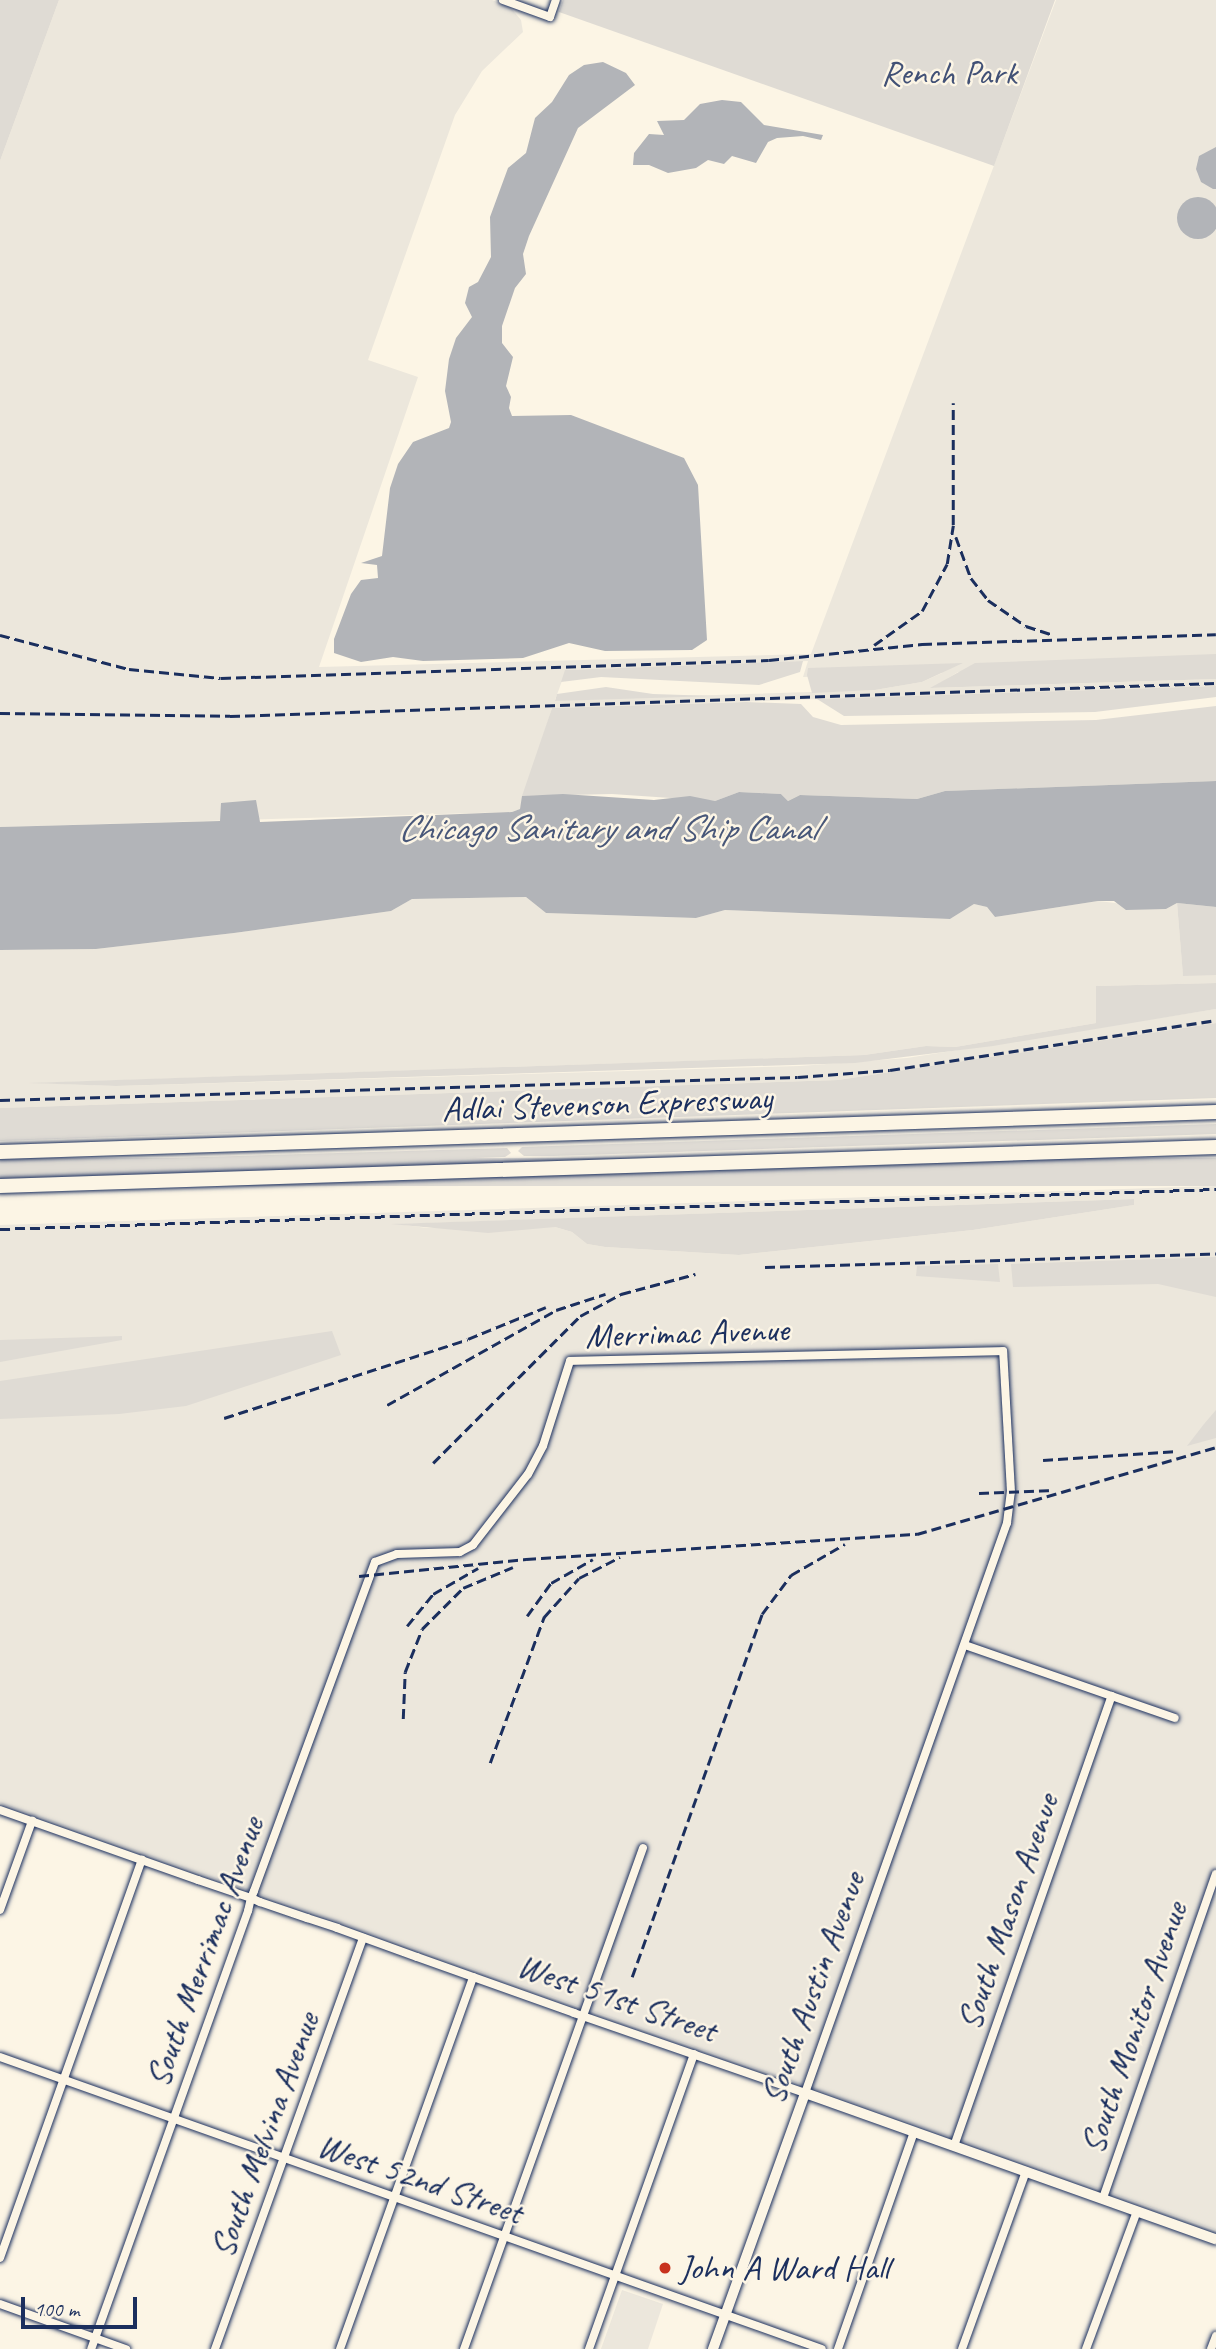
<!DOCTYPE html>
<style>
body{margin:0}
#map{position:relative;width:1216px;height:2349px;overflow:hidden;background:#fcf5e5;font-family:Caveat,sans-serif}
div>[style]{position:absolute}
.built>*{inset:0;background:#ece7dc}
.green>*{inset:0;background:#dfdbd4;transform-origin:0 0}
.water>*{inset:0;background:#b2b4b8}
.round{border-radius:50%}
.roads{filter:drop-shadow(0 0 2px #1b2f5e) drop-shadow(0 0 2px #1b2f5e)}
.minor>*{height:8px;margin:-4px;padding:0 4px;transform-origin:4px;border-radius:4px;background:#fcf5e5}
.tertiary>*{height:10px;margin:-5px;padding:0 5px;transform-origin:5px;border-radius:5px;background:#fcf5e5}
.motorway>*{height:14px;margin:-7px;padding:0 7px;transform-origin:7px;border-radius:7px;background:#fcf5e5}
.rail>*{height:2.5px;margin-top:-1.25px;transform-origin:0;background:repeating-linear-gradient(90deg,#1b2f5e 0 10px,transparent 0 15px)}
.dots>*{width:19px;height:19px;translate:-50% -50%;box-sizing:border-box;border:4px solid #fcf5e5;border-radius:50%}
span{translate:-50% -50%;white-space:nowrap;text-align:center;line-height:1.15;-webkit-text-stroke:5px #fcf5e5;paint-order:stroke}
.park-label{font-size:35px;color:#425176}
.street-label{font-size:35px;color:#1b2f5e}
.poi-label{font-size:35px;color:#1b2f5e}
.left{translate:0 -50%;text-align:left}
.water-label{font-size:37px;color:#485779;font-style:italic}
.scale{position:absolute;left:21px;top:2297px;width:116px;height:32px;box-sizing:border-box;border:4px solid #1b2f5e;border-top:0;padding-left:9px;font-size:21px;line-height:24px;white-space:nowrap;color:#1b2f5e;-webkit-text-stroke:5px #fcf5e5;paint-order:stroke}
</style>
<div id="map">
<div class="built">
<div style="clip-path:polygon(evenodd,59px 0,492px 0,510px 7px,521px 20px,523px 32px,482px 71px,455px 115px,368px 360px,418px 377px,319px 667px,811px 654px,1056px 0,1216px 0,1216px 664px,958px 672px,932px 688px,1216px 679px,1216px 686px,552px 708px,520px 809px,512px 812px,0 827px,0 161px,59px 0,808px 661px,803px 677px,942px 673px,922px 682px,875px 690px,555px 700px,566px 670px,808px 661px)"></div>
<div style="clip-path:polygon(526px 897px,546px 913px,696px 918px,725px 910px,950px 919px,974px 904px,987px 907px,995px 917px,1098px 901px,1166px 909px,1177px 903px,1183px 975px,1216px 975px,1216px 983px,1096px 986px,1096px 1023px,955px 1047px,926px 1046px,864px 1055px,38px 1083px,116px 1086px,800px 1066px,907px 1058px,1216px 1009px,1216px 1023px,838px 1080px,0 1108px,0 950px,96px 949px,234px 933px,391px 911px,412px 899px)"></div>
<div style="clip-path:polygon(evenodd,1216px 1186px,1216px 2230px,0 1803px,0 1225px,1216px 1186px,1134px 1199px,1134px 1205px,973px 1230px,739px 1255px,605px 1247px,587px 1244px,572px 1232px,555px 1227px,427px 1228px,397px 1224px,1134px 1199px)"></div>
<div style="clip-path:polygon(622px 2290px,663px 2304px,648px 2349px,601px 2349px)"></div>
</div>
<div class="green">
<div style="clip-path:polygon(0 0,59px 0,0 161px)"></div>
<div style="clip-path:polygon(563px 0,1055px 0,994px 166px,559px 12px)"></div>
<div style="clip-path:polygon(1216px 654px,1216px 679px,930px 688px,975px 663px)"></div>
<div style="clip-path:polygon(803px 661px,800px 672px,759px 685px,601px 677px,561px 682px,565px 670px)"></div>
<div style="clip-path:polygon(963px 663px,922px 682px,875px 690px,812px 693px,807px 675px,808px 668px)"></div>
<div style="clip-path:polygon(1216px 686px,1216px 697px,1095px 712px,844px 716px,817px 699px)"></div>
<div style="clip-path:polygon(606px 687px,653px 694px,715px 696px,555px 701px,557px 694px)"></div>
<div style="clip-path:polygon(746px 702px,801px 704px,813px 717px,841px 725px,1096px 720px,1216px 706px,1216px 781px,945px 791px,917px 799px,800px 795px,788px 801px,781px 794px,739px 792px,715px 801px,612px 794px,522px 796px,552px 708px)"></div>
<div style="clip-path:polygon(1177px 903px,1216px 907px,1216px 975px,1183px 976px)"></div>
<div style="clip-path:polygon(1216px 983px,1216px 1009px,993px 1046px,855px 1063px,116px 1086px,28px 1083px,864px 1055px,926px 1046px,955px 1047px,1096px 1023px,1096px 986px)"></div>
<div style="clip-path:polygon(1216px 1023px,1216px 1098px,0 1141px,0 1108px,838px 1080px)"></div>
<div style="clip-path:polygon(1216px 1124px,1216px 1134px,553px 1156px,524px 1156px,518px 1151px,522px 1147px)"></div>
<div style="clip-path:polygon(507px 1148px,511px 1153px,505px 1157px,0 1174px,0 1163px)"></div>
<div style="left:1216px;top:1158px;width:28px;height:1217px;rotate:90deg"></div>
<div style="clip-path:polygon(1134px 1199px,1134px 1205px,973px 1230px,739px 1255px,605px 1247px,587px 1244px,572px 1232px,555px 1227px,488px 1233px,391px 1224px)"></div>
<div style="clip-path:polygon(1216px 1257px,1216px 1297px,1158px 1284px,1013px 1287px,1011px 1264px)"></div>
<div style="clip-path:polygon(998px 1264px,1000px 1282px,916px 1276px,917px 1266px)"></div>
<div style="clip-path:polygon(332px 1331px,341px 1355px,186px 1406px,119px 1414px,0 1419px,0 1381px)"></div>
<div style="clip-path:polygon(122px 1336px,122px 1340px,0 1362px,0 1340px)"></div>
<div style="clip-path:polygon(1216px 1410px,1216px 1438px,1187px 1446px,1204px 1424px)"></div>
</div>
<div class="water">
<div style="clip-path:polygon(603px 62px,626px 73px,635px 85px,578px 128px,529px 236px,523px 254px,526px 274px,515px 288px,502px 326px,502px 343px,513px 357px,506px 386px,511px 397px,509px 408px,512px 416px,571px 415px,684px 458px,698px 485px,707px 640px,692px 650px,605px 651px,569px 643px,523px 658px,423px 661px,393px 657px,361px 662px,334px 653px,334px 639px,351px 594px,361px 580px,378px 578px,377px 565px,361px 563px,382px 556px,390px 488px,398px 464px,413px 442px,449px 428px,451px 422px,445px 391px,449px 359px,456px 338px,472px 317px,465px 303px,469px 287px,478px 282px,491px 257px,490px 217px,508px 168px,526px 153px,535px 118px,552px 102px,569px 75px,584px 65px)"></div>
<div style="clip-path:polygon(722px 100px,741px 102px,764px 125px,823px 135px,821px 140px,803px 136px,777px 138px,768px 142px,756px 163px,732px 156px,724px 164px,708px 160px,696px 168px,668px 173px,649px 165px,633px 165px,634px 153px,649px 134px,664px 135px,657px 121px,684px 120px,700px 104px)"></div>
<div style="clip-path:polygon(1216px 147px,1216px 189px,1213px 189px,1201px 182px,1196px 169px,1199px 156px)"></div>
<div class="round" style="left:1177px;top:197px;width:42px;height:42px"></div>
<div style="clip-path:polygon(1216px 781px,1216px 907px,1177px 903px,1166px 909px,1126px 910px,1114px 901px,1098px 901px,995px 917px,987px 907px,974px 904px,950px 919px,725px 910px,696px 918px,546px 913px,526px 897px,412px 899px,391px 911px,234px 933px,96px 949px,0 950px,0 827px,220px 821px,221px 803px,256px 800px,260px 822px,512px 812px,520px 809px,522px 796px,563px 794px,654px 800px,690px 796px,715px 801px,739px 792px,781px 794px,788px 801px,800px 795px,917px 799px,945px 791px)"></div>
</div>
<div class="roads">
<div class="minor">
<div style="left:503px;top:0;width:50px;rotate:19.9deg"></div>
<div style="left:550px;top:17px;width:18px;rotate:-71deg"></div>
<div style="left:965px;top:1645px;width:222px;rotate:19.2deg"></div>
<div style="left:0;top:1810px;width:210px;rotate:19.5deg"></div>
<div style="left:198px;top:1880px;width:56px;rotate:18.8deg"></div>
<div style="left:251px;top:1898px;width:10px;rotate:24deg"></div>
<div style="left:260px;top:1902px;width:50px;rotate:18.8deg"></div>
<div style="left:307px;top:1918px;width:32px;rotate:18deg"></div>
<div style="left:337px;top:1928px;width:85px;rotate:19.9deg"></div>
<div style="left:417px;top:1957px;width:167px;rotate:19.6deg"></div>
<div style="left:574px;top:2013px;width:244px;rotate:19.1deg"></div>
<div style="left:805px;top:2093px;width:605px;rotate:-70.49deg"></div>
<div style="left:1007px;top:1523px;width:31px;rotate:-83deg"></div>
<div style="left:1011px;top:1492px;width:141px;rotate:-93.2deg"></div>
<div style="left:1003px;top:1351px;width:433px;rotate:178.7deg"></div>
<div style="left:570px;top:1361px;width:89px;rotate:107.6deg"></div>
<div style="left:543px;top:1446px;width:32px;rotate:118deg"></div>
<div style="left:528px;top:1474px;width:90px;rotate:127.8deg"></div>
<div style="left:473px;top:1545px;width:15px;rotate:152deg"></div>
<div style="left:460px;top:1552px;width:63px;rotate:178.2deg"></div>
<div style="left:397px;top:1554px;width:23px;rotate:160deg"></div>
<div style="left:375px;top:1562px;width:351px;rotate:110.2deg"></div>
<div style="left:254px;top:1891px;width:8px;rotate:113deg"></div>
<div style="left:251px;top:1898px;width:13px;rotate:103deg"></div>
<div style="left:248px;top:1911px;width:465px;rotate:109.7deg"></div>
<div style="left:0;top:1910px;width:95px;rotate:-70.2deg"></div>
<div style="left:0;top:2057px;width:872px;rotate:19.56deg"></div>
<div style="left:954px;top:2146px;width:477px;rotate:-70.7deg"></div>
<div style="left:1103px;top:2198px;width:343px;rotate:-70.8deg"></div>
<div style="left:0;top:2258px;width:423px;rotate:-70.4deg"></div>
<div style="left:0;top:2304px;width:134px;rotate:19.7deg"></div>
<div style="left:215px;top:2349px;width:437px;rotate:-70.2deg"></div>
<div style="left:340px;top:2349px;width:395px;rotate:-70.3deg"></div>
<div style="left:464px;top:2349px;width:532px;rotate:-70.34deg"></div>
<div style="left:589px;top:2349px;width:313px;rotate:-70.4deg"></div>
<div style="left:838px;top:2349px;width:230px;rotate:-70.7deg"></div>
<div style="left:962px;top:2349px;width:189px;rotate:-70.2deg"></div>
<div style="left:1086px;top:2349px;width:147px;rotate:-69.7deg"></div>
<div style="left:1211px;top:2349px;width:14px;rotate:-69deg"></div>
</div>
<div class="tertiary">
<div style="left:713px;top:2349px;width:272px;rotate:-70.2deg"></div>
<div style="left:805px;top:2093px;width:436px;rotate:19.6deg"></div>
</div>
<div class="motorway">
<div style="left:0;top:1152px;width:1217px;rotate:-1.88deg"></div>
<div style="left:0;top:1186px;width:1217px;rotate:-1.84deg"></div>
</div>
</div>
<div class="rail">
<div style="left:956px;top:537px;width:44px;rotate:69.9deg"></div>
<div style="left:971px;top:578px;width:28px;rotate:52deg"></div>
<div style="left:988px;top:600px;width:46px;rotate:34.4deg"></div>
<div style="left:1026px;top:626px;width:29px;rotate:18deg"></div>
<div style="left:0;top:635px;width:133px;rotate:14.8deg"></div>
<div style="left:129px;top:669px;width:92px;rotate:5.6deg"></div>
<div style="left:221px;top:678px;width:548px;rotate:-1.88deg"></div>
<div style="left:769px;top:660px;width:154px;rotate:-6deg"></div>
<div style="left:922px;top:644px;width:294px;rotate:-1.9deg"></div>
<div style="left:874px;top:645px;width:59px;rotate:-35.3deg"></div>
<div style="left:922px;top:611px;width:53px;rotate:-62deg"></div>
<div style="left:947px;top:564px;width:39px;rotate:-81deg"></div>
<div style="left:953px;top:525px;width:122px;rotate:-90deg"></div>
<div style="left:0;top:713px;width:230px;rotate:0.7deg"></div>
<div style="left:230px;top:716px;width:987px;rotate:-1.92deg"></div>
<div style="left:0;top:1100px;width:798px;rotate:-1.65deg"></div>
<div style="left:798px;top:1077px;width:92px;rotate:-4.4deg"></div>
<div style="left:890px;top:1070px;width:330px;rotate:-8.7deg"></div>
<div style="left:0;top:1229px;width:1217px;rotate:-1.88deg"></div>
<div style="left:765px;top:1267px;width:451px;rotate:-1.7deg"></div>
<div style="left:387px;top:1405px;width:194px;rotate:-29.3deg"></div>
<div style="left:556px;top:1310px;width:52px;rotate:-18.1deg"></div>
<div style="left:224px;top:1418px;width:256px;rotate:-17.9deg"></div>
<div style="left:468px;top:1339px;width:84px;rotate:-22.3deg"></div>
<div style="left:1043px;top:1460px;width:135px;rotate:-3.8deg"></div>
<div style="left:433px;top:1463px;width:208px;rotate:-45deg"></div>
<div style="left:580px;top:1316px;width:47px;rotate:-28.2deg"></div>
<div style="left:621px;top:1294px;width:77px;rotate:-15.1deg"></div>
<div style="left:979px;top:1493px;width:75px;rotate:-2.3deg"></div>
<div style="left:359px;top:1576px;width:168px;rotate:-5.8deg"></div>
<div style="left:526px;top:1559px;width:392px;rotate:-3.7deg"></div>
<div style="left:917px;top:1534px;width:311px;rotate:-16.2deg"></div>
<div style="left:527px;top:1616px;width:41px;rotate:-54deg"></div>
<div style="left:551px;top:1583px;width:48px;rotate:-29.7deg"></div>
<div style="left:407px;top:1626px;width:41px;rotate:-50.9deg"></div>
<div style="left:433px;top:1594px;width:52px;rotate:-30deg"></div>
<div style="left:403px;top:1719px;width:47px;rotate:-87.6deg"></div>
<div style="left:405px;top:1672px;width:46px;rotate:-68.4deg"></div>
<div style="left:422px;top:1629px;width:58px;rotate:-45deg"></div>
<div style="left:463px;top:1588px;width:54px;rotate:-22.8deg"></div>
<div style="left:490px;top:1763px;width:156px;rotate:-69.7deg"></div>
<div style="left:544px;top:1617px;width:52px;rotate:-48.1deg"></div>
<div style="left:579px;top:1578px;width:46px;rotate:-27.1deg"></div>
<div style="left:632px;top:1977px;width:386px;rotate:-70.3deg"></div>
<div style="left:762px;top:1614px;width:49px;rotate:-53.4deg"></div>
<div style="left:791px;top:1575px;width:62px;rotate:-29.9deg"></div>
</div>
<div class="dots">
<div style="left:665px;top:2268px;background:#c8321e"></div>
</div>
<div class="park-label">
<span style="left:949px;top:73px">Rench Park</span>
</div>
<div class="street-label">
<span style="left:607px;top:1104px;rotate:-2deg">Adlai Stevenson Expressway</span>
<span style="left:687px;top:1333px;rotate:-2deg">Merrimac Avenue</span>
<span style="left:1008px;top:1912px;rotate:-71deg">South Mason Avenue</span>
<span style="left:205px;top:1952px;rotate:-70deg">South Merrimac Avenue</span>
<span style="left:813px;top:1988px;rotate:-70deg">South Austin Avenue</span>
<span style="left:617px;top:1998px;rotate:19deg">West 51st Street</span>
<span style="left:1134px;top:2028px;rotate:-71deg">South Monitor Avenue</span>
<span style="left:265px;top:2135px;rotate:-70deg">South Melvina Avenue</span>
<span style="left:420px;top:2179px;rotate:19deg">West 52nd Street</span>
</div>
<div class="poi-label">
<span class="left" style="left:679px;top:2268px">John A Ward Hall</span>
</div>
<div class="water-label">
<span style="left:607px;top:828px">Chicago Sanitary and Ship Canal</span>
</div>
<div class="scale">100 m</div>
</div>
